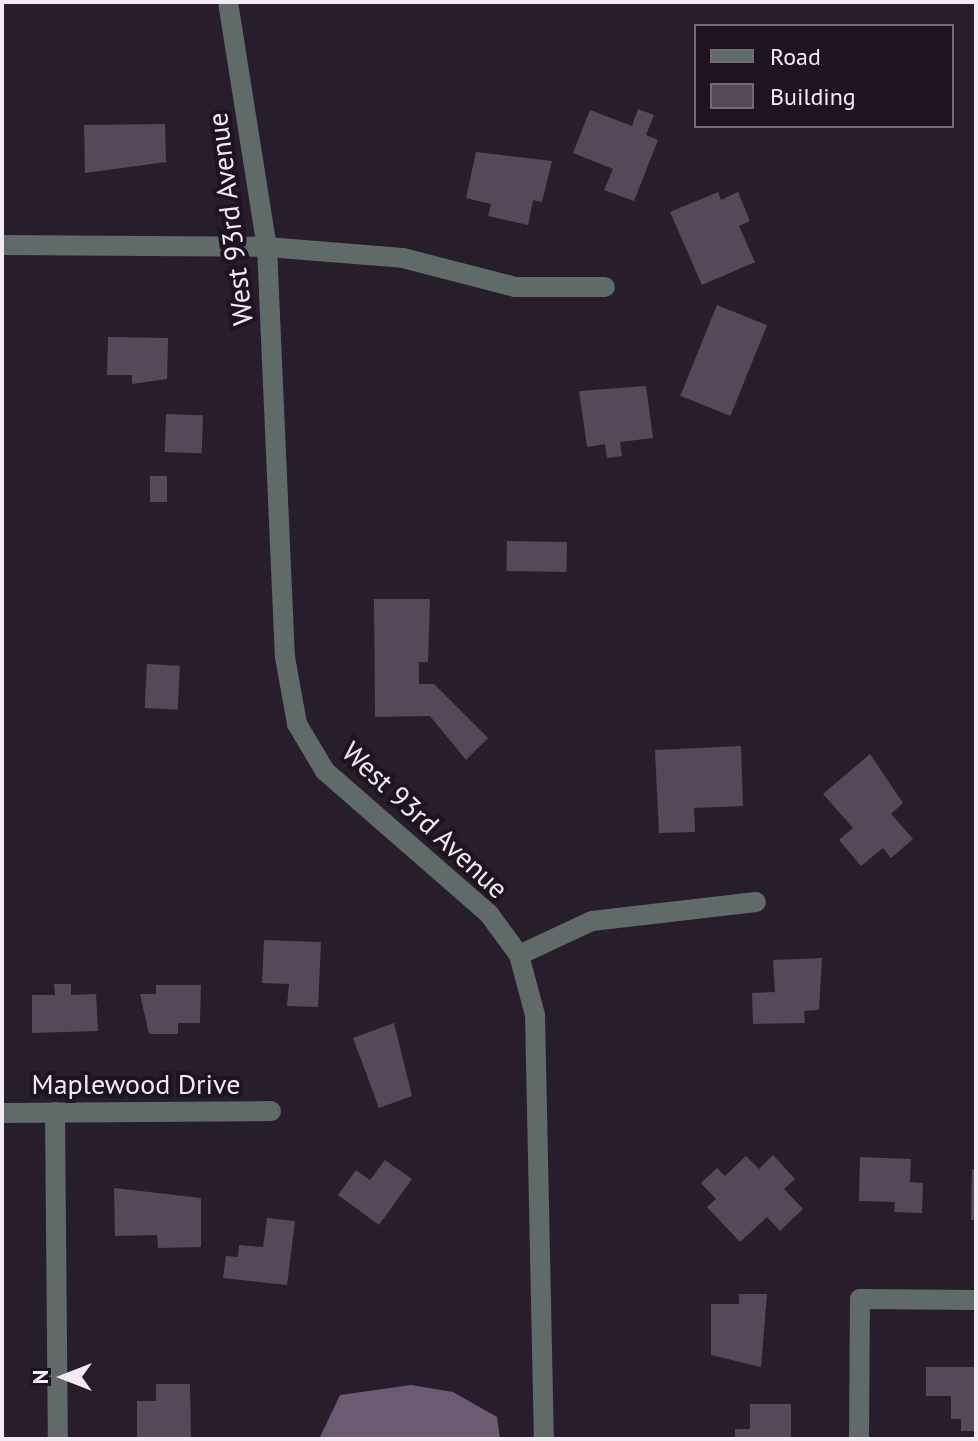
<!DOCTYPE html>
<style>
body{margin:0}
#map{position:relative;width:978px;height:1441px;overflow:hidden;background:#271d2b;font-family:"PT Sans",sans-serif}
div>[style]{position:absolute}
.water>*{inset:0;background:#6b5a71}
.building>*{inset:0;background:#544959;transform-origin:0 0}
.minor>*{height:20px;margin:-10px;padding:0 10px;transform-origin:10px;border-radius:10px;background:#5f6a69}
span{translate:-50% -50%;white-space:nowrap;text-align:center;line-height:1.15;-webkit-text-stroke:8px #1e1421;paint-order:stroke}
.street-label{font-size:28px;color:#f2ebf4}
.frame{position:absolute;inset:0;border:4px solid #f2ebf4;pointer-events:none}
.legend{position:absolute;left:694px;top:24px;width:260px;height:104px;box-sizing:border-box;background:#1e1421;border:2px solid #736a75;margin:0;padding:10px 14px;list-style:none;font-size:24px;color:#f2ebf4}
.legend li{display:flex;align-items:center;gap:16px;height:40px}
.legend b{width:40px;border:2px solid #736a75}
.north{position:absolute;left:24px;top:1337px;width:80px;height:80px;-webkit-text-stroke:6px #1e1421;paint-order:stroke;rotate:270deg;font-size:22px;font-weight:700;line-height:32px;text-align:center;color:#f2ebf4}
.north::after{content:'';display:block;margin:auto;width:28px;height:36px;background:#f2ebf4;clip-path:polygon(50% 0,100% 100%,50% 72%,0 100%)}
</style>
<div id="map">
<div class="water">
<div style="clip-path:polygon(411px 1385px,453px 1392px,497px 1417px,500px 1439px,319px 1439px,340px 1395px)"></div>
</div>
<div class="building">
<div style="clip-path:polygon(638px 109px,654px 115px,646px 135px,658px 140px,634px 201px,604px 190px,613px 169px,573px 153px,590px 110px,632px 126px)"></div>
<div style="clip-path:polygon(165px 124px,166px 162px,85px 173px,84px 125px)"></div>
<div style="clip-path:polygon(476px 152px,552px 161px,542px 202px,533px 200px,528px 225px,488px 216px,491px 204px,466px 198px)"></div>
<div style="clip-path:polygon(718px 192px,721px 200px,738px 192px,750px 221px,739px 226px,755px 262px,702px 285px,670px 212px)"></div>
<div style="left:717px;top:305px;width:54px;height:98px;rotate:22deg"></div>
<div style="clip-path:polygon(108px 337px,168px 338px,167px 379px,132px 384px,132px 375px,107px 375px)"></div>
<div style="clip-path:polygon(646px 386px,653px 438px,620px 442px,622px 456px,607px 458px,605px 444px,587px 447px,579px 391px)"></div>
<div style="left:166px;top:414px;width:37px;height:38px;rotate:2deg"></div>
<div style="left:150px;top:476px;width:17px;height:26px"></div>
<div style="left:507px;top:541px;width:60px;height:30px;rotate:1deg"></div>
<div style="clip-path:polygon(374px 599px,430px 599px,428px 662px,419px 662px,419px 684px,434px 684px,488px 738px,466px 760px,430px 716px,375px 717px)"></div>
<div style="left:147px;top:664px;width:33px;height:44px;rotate:3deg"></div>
<div style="clip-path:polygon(741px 746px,743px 806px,694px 808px,695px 832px,659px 833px,655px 750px)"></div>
<div style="clip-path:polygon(870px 754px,903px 803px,891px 814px,913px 839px,891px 858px,883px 848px,861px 866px,839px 840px,853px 828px,823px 794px)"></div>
<div style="clip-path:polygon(264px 940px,321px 942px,318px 1007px,287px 1006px,289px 984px,262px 983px)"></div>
<div style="clip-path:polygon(822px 958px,819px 1010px,804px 1011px,805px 1023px,753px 1024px,752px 993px,775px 992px,773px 960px)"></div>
<div style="clip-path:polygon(54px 984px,71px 984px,71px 995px,96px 994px,98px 1031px,32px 1033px,32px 995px,55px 995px)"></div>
<div style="clip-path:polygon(156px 985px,201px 985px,200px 1023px,178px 1023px,178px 1034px,149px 1034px,140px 994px,156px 994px)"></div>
<div style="clip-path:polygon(394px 1023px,412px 1096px,379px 1108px,353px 1038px)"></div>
<div style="clip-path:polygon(773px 1155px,795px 1179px,784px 1189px,803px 1209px,780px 1231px,767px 1217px,740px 1242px,707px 1207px,716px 1199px,701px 1183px,717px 1168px,725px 1176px,746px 1156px,759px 1169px)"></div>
<div style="clip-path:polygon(860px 1157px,911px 1159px,910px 1182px,923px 1183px,922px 1213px,894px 1212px,895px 1202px,859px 1201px)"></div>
<div style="clip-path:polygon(385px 1160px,412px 1179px,379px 1225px,338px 1195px,356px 1170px,370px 1180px)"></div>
<div style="clip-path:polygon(972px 1169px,976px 1169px,976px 1220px,971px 1220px)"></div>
<div style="clip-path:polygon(114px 1188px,201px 1198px,201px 1247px,158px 1248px,157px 1235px,115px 1236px)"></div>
<div style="clip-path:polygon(267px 1218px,295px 1221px,287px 1285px,223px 1278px,226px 1256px,238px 1257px,239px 1245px,263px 1247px)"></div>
<div style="clip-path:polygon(739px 1294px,767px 1294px,761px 1367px,711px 1355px,711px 1304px,739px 1304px)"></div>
<div style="clip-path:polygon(926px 1367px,976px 1367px,976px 1431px,961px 1431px,961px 1419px,951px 1419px,951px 1396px,926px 1396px)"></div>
<div style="clip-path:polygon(156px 1384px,190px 1384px,191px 1439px,137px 1439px,137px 1401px,156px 1401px)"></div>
<div style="clip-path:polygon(750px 1404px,791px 1404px,791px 1439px,735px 1439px,735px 1429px,750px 1429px)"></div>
</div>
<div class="minor">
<div style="left:228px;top:2px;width:248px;rotate:81deg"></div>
<div style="left:267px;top:247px;width:410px;rotate:87.5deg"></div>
<div style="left:285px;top:657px;width:68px;rotate:79.8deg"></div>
<div style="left:297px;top:724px;width:55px;rotate:59.2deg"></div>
<div style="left:325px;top:771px;width:218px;rotate:41.1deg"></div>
<div style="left:489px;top:914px;width:51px;rotate:53.8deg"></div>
<div style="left:519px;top:955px;width:62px;rotate:75.1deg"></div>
<div style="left:535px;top:1015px;width:424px;rotate:88.8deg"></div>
<div style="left:2px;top:245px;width:265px;rotate:0.4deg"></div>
<div style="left:267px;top:247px;width:136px;rotate:4.6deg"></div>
<div style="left:403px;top:258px;width:116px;rotate:14.5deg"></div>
<div style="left:515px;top:287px;width:90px"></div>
<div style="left:519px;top:955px;width:81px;rotate:-25deg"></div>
<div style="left:592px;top:921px;width:165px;rotate:-6.6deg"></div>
<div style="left:55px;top:1112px;width:327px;rotate:89.5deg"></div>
<div style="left:2px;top:1113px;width:269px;rotate:-0.4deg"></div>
<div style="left:859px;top:1439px;width:140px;rotate:-89.6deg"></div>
<div style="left:860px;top:1299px;width:116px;rotate:0.5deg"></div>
</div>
<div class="street-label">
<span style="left:230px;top:219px;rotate:-97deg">West 93rd Avenue</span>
<span style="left:425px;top:820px;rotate:43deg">West 93rd Avenue</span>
<span style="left:136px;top:1084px">Maplewood Drive</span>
</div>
<div class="frame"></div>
<ul class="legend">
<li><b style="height:10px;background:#5f6a69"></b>Road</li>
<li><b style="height:22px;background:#544959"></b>Building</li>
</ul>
<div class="north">N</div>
</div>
